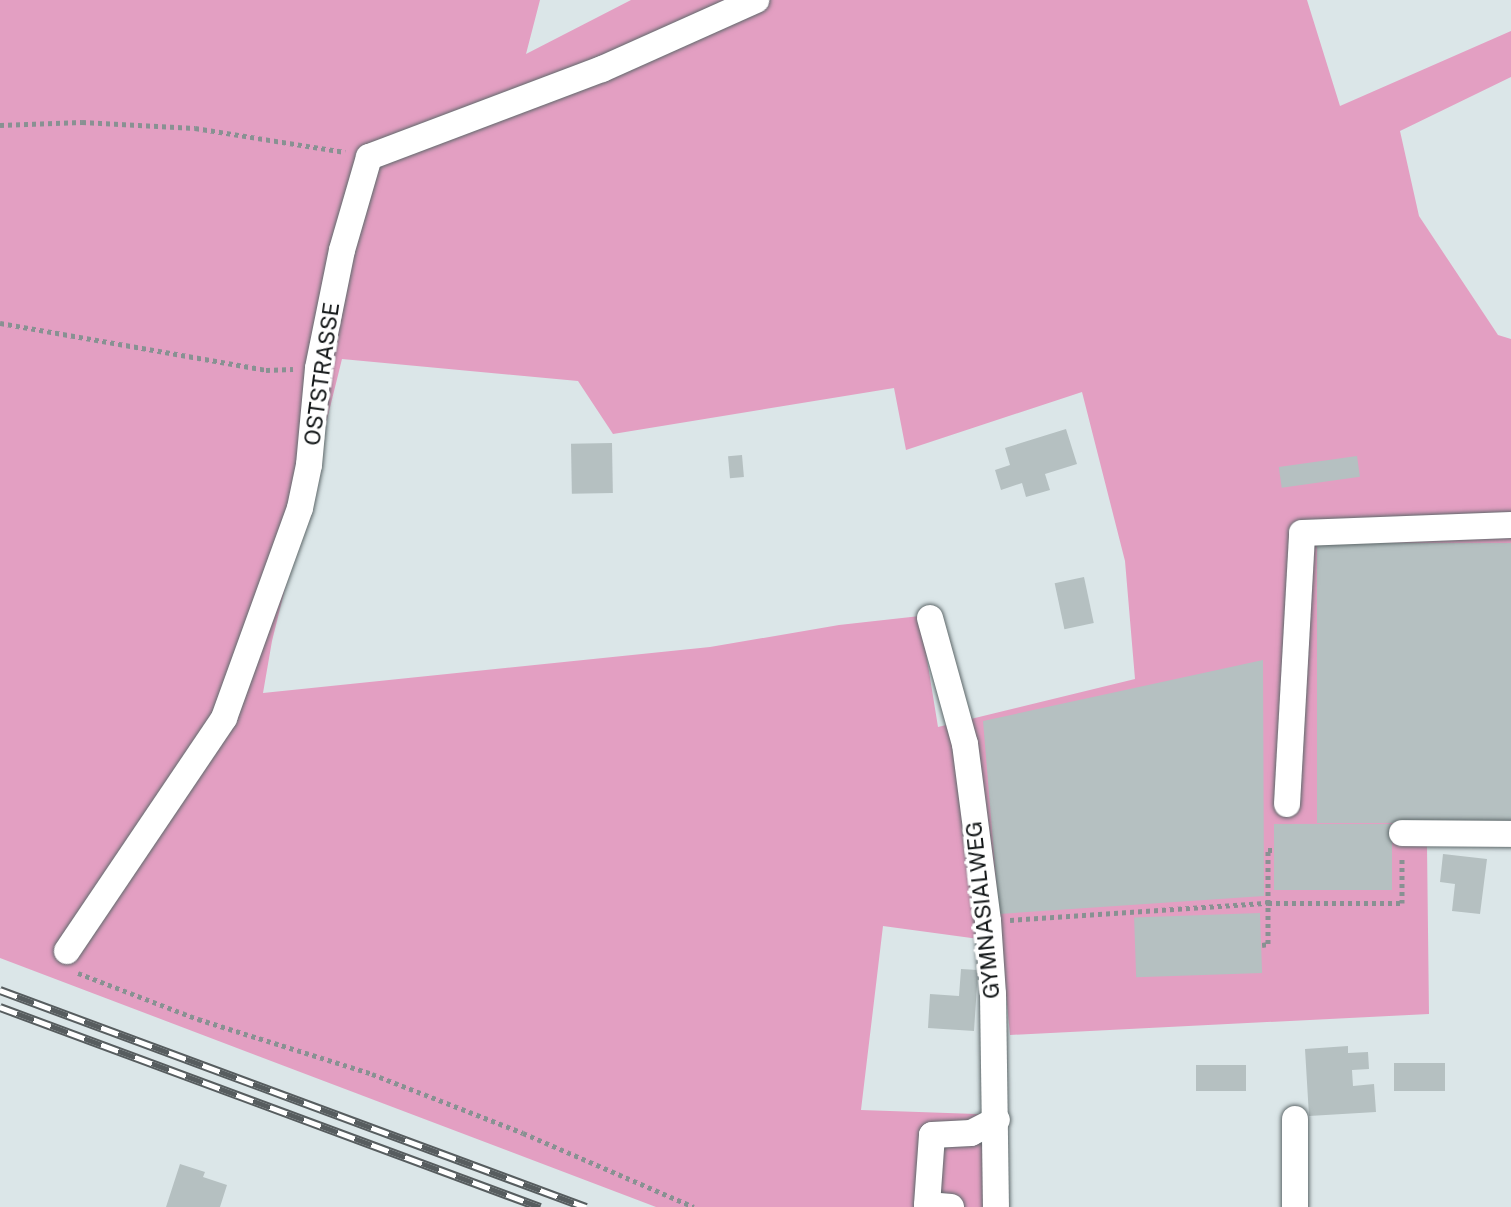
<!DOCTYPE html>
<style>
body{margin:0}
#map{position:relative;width:1511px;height:1207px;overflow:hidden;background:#dbe6e8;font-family:"Public Sans",sans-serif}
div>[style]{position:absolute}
.green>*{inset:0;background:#e39fc2}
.building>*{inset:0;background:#b5c0c1;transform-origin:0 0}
.path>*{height:5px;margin-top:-2.5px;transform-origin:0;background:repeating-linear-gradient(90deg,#889192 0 4px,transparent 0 8px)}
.roads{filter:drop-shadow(0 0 2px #5e686a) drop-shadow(0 0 2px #5e686a)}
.minor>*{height:26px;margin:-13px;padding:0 13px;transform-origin:13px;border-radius:13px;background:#fff}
.rail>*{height:9px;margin-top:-4.5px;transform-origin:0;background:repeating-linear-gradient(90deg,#fff 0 18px,#575d5f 0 36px);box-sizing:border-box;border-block:2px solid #575d5f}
span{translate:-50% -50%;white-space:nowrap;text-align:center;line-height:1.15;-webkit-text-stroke:7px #fff;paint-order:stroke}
.street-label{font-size:22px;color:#121617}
</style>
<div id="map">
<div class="green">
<div style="clip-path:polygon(evenodd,0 0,540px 0,526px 54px,631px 0,1307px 0,1340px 106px,1511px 31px,1511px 77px,1400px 131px,1419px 216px,1498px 335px,1511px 339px,1511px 845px,1427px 846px,1429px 1014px,1010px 1035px,1001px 942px,883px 926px,861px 1110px,1005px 1115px,1004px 1207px,656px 1207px,0 958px,0 0,342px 359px,578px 381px,613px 434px,894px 388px,906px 450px,1082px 392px,1125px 561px,1135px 679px,938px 727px,920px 616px,839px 625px,710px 647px,263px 693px,272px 641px,342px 359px)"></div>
</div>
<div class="building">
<div style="clip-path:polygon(1066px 429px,1077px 464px,1045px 474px,1050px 490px,1026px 497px,1022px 483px,1001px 490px,995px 470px,1010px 465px,1005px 448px)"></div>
<div style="left:612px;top:443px;width:50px;height:41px;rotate:89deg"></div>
<div style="left:742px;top:455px;width:22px;height:14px;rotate:85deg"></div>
<div style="left:1357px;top:456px;width:21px;height:79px;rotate:82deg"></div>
<div style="left:1511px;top:543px;width:280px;height:194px;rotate:90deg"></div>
<div style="left:1084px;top:577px;width:47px;height:30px;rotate:78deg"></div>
<div style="clip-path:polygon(1263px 660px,1264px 896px,999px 914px,983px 721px)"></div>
<div style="left:1274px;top:824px;width:118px;height:66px"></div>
<div style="clip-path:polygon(1443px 854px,1487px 859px,1480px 914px,1452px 911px,1455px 884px,1440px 882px)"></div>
<div style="left:1260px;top:913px;width:60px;height:126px;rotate:88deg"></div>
<div style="clip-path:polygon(961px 969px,978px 970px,974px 1031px,928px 1028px,930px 994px,959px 996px)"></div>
<div style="clip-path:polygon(1348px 1046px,1348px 1053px,1368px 1052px,1369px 1069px,1352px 1070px,1353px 1086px,1374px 1084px,1376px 1112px,1309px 1116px,1305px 1049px)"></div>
<div style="left:1445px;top:1063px;width:28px;height:51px;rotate:90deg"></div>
<div style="left:1246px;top:1065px;width:26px;height:50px;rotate:90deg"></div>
<div style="clip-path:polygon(180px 1164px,205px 1172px,203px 1177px,227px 1185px,220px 1207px,166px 1207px)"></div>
</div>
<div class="path">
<div style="left:0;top:125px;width:82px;rotate:-2.1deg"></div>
<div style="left:82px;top:122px;width:113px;rotate:3deg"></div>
<div style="left:195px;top:128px;width:152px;rotate:9.1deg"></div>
<div style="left:0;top:323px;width:270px;rotate:10deg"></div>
<div style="left:266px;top:370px;width:27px;rotate:-2deg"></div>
<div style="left:1010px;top:920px;width:259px;rotate:-3.8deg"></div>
<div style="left:1268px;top:903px;width:53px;rotate:-90deg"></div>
<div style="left:1268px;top:850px;width:4px"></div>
<div style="left:1262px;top:945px;width:6px;rotate:-9deg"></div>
<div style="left:1268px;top:944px;width:41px;rotate:-90deg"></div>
<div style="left:1268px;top:903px;width:134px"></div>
<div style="left:1402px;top:903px;width:45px;rotate:-90deg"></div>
<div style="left:78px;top:973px;width:129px;rotate:21deg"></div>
<div style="left:198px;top:1019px;width:182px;rotate:17.5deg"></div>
<div style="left:372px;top:1074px;width:162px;rotate:21.3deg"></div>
<div style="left:523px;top:1133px;width:186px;rotate:23.4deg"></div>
</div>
<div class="roads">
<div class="minor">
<div style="left:930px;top:618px;width:131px;rotate:74.5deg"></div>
<div style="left:965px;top:744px;width:178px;rotate:82.6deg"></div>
<div style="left:988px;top:921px;width:73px;rotate:86.1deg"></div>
<div style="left:993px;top:994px;width:213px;rotate:89.2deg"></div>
<div style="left:1287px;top:804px;width:271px;rotate:-86.8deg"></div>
<div style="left:1302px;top:533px;width:209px;rotate:-2.2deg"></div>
<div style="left:1402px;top:833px;width:109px;rotate:0.5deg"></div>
<div style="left:67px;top:951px;width:281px;rotate:-56deg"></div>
<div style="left:224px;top:718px;width:223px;rotate:-70.1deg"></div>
<div style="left:300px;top:508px;width:44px;rotate:-78.2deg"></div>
<div style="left:309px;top:465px;width:97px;rotate:-84.7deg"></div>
<div style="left:318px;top:368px;width:120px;rotate:-78.5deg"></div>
<div style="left:342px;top:250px;width:97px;rotate:-73.8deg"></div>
<div style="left:369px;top:157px;width:249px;rotate:-20.7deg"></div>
<div style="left:602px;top:69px;width:169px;rotate:-24.1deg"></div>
<div style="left:1295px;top:1119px;width:88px;rotate:90deg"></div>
<div style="left:951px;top:1207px;width:24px;rotate:-175deg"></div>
<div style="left:927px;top:1205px;width:70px;rotate:-85.9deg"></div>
<div style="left:932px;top:1135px;width:39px;rotate:-3deg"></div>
<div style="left:971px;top:1133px;width:29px;rotate:-27deg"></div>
</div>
</div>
<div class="rail">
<div style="left:0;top:990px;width:625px;rotate:20.32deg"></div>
<div style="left:0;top:1007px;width:576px;rotate:20.32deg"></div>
</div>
<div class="street-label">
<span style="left:322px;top:374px;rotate:-82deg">OSTSTRASSE</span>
<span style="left:983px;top:910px;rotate:-96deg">GYMNASIALWEG</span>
</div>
</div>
